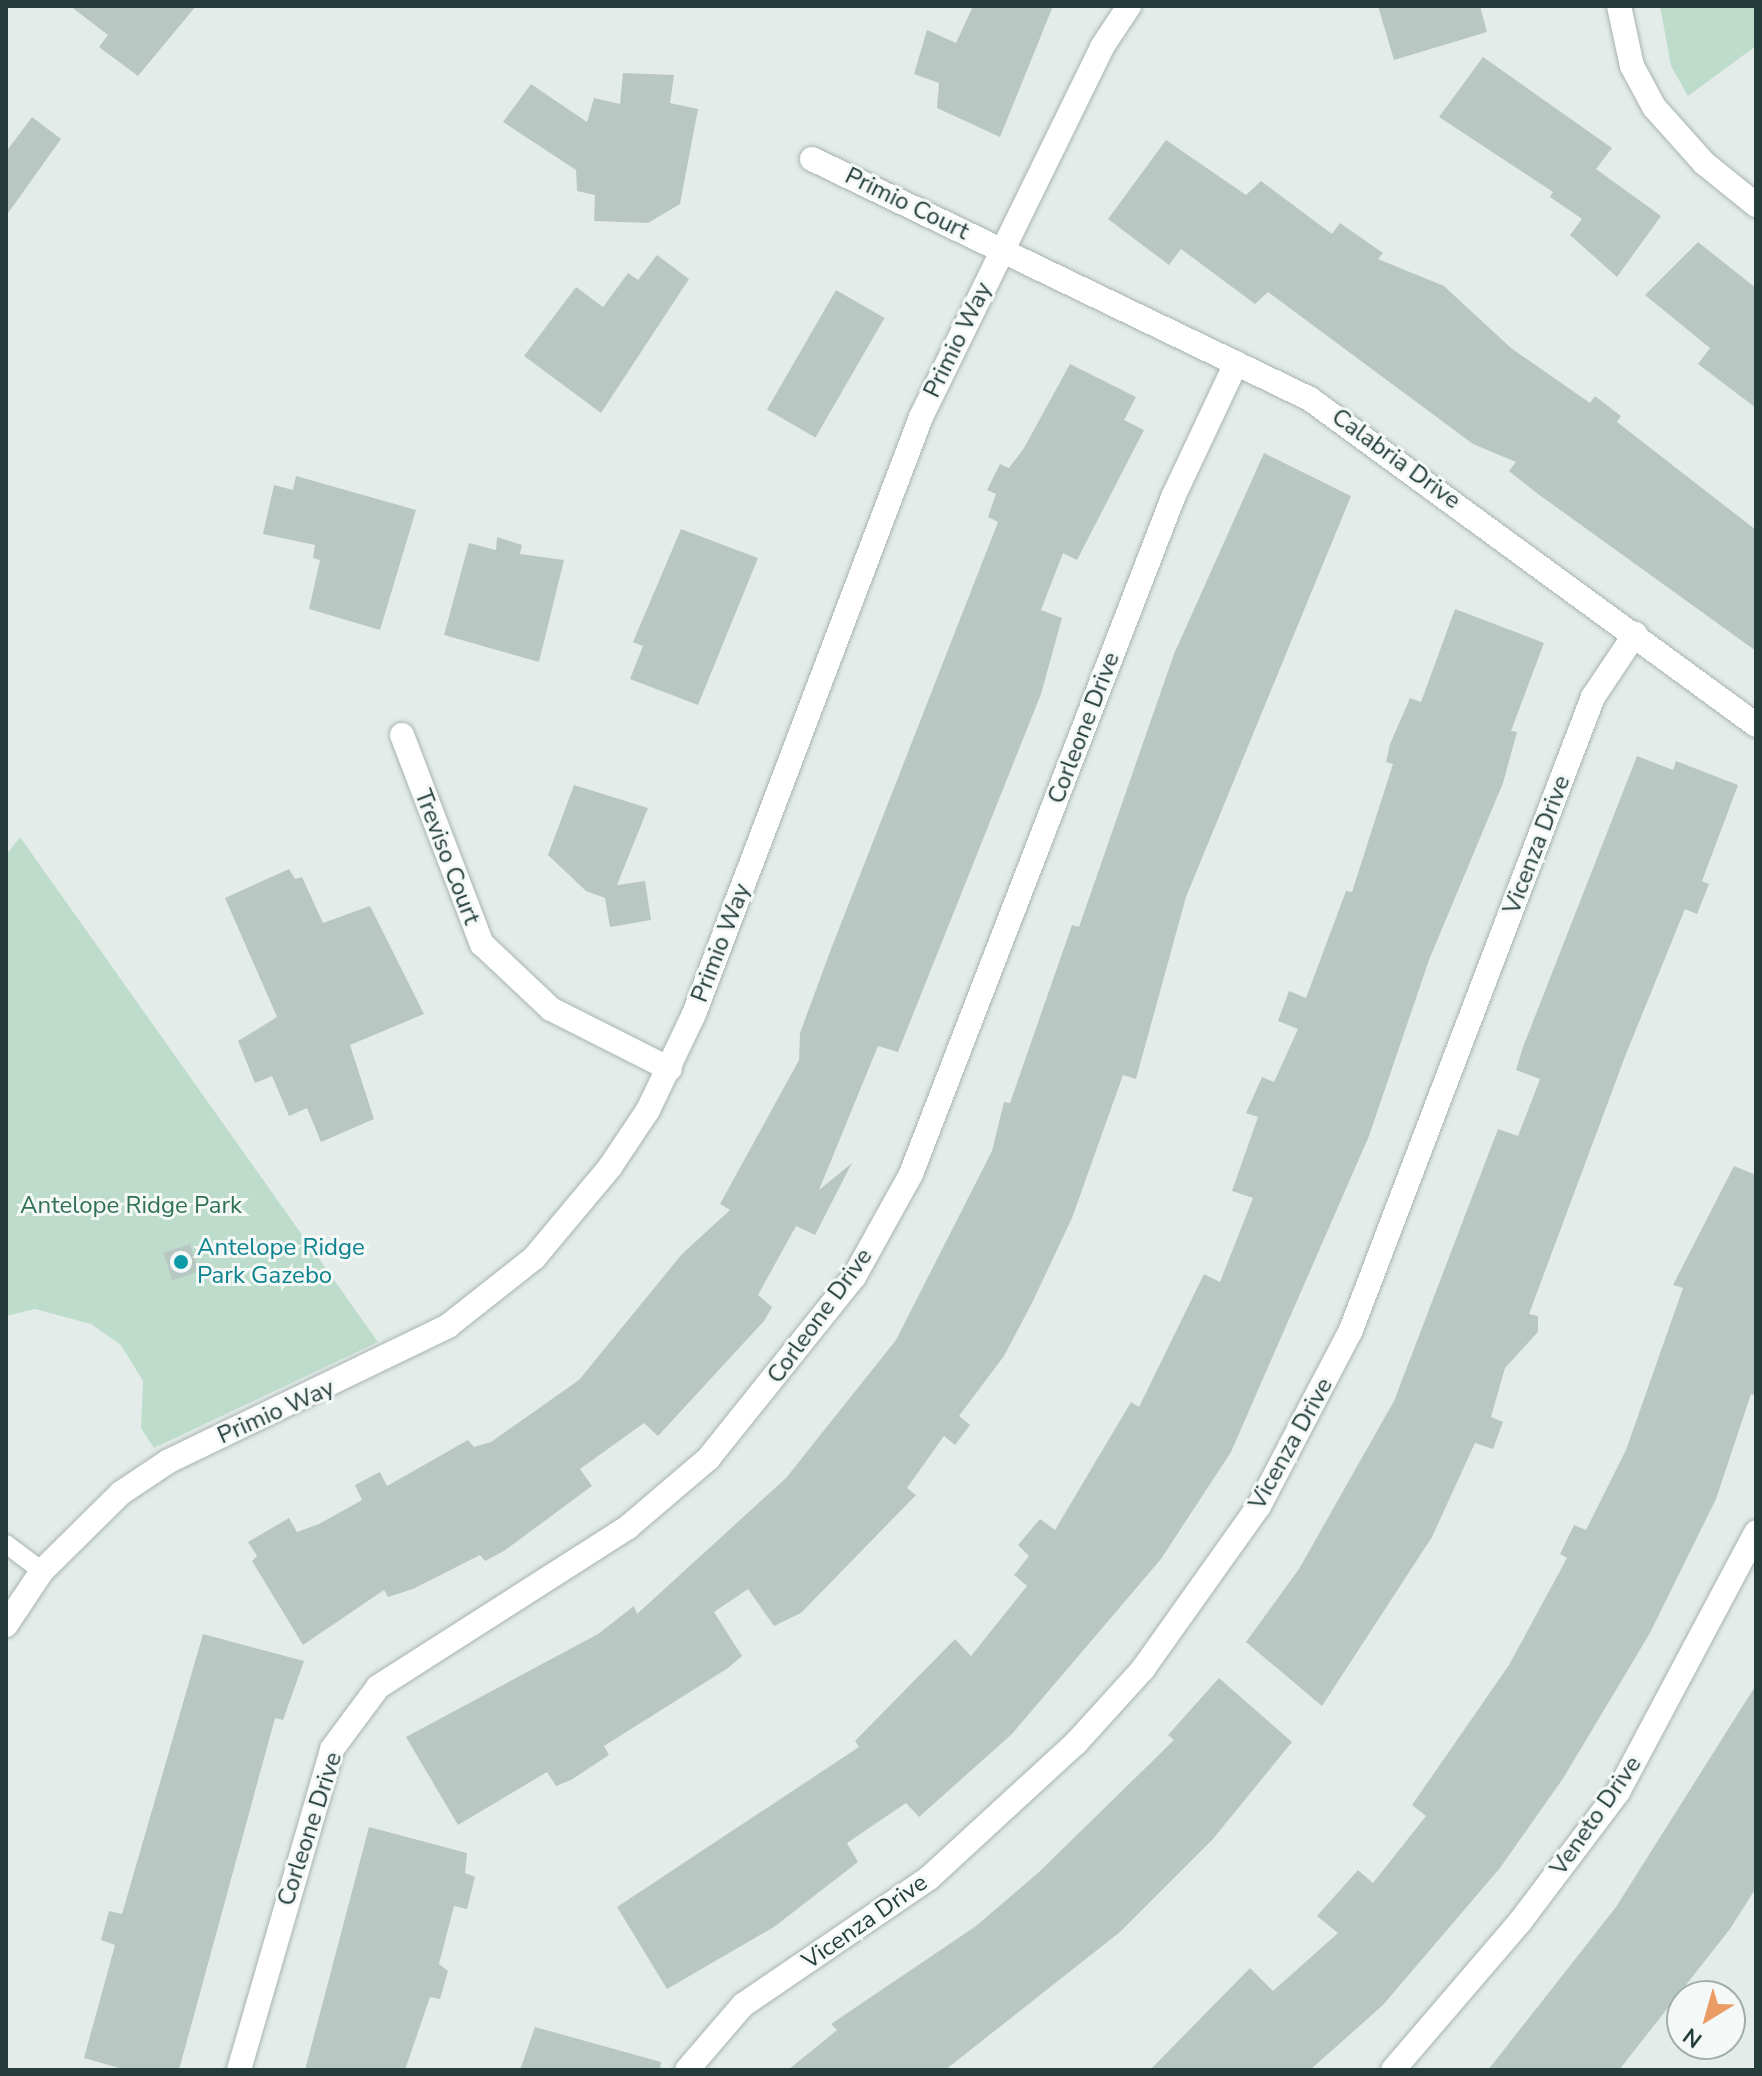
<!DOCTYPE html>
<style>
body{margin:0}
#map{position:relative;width:1762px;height:2076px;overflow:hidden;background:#e4ecea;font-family:"Nunito Sans",sans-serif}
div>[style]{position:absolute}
.green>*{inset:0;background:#bedccb}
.building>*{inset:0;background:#b9c7c3;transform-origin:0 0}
.roads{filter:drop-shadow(0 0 2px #a7b4b2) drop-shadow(0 0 2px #a7b4b2)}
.service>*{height:18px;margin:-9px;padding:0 9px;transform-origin:9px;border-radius:9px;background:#fff}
.minor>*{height:24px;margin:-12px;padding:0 12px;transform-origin:12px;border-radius:12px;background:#fff}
.tertiary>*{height:24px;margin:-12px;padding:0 12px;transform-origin:12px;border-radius:12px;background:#fff}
.dots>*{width:22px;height:22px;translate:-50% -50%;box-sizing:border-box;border:4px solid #f4f9f7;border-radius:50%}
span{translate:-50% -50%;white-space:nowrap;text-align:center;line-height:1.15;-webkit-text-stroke:6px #f4f9f7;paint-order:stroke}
.street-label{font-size:24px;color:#243d3b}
.park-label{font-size:24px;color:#307155}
.culture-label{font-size:24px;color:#0d838f}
.left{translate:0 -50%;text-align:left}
.frame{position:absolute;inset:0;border:8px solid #243d3b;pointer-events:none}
.north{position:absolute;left:1666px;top:1980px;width:80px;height:80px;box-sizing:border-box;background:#f4f9f7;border:2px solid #a1aeac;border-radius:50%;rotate:217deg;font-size:22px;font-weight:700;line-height:32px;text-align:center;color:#243d3b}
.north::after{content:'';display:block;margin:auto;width:28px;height:36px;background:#ea9c64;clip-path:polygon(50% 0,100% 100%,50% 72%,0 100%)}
</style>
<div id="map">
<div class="green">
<div style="clip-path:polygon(1660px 6px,1756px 6px,1756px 46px,1688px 96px,1671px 66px)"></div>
<div style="clip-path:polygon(20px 837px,378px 1342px,154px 1448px,141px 1428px,143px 1381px,121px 1345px,91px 1324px,35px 1309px,6px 1316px,6px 855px)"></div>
</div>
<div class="building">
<div style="clip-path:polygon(70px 6px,196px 6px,138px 76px,99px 47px,108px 35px)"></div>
<div style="clip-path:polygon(973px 6px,1053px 6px,1000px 137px,937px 108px,939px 83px,914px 74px,927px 30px,956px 43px)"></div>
<div style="clip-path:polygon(1378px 6px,1480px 6px,1487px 32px,1394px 60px)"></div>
<div style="clip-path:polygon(1483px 57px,1612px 148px,1596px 169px,1661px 216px,1617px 277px,1570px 235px,1582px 219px,1550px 197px,1553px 192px,1439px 117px)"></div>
<div style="clip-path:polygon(623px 73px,674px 75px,670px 103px,698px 109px,680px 204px,648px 223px,594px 221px,595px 195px,577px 191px,576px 170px,503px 122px,531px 84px,587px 122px,594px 98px,620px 104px)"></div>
<div style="clip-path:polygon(32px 117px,61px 139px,6px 216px,6px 152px)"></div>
<div style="clip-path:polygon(1166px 140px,1246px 195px,1261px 181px,1332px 234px,1340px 223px,1383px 253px,1378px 259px,1444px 286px,1511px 348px,1590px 403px,1595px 396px,1621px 416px,1617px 422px,1756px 530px,1756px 651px,1538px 494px,1509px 471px,1516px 462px,1473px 444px,1268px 292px,1255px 304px,1181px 249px,1169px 265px,1108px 219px)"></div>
<div style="clip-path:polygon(1698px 242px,1756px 288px,1756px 408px,1698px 364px,1710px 348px,1645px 295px)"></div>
<div style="clip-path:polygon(657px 255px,689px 279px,601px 413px,524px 356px,576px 287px,603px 307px,628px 273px,638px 280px)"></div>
<div style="left:836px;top:290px;width:56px;height:138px;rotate:30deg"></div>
<div style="clip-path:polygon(1070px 364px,1136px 397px,1124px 420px,1144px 430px,1077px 560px,1063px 553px,1041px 610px,1062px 618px,1041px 694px,898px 1052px,878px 1046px,819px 1190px,852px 1163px,815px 1235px,796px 1226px,758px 1295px,772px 1307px,764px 1321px,658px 1436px,644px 1423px,580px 1469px,592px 1486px,504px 1551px,485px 1561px,480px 1555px,413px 1589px,388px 1597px,384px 1590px,303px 1645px,252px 1561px,257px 1556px,248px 1542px,289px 1518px,297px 1532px,319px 1524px,362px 1500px,355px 1485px,380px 1472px,387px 1486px,468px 1440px,474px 1447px,491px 1442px,579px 1380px,682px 1254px,730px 1210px,720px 1204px,799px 1060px,800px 1033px,831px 949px,998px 522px,988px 517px,996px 494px,987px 490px,1000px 464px,1009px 468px,1024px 448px)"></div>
<div style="clip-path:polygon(1264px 453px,1351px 496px,1186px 897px,1136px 1079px,1123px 1075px,1072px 1218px,1032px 1303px,1004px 1356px,959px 1416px,970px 1425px,955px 1445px,944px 1436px,907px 1488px,916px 1495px,801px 1613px,774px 1626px,748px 1589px,714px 1612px,742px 1656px,728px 1668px,604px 1746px,609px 1755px,571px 1780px,556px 1786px,547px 1772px,458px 1825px,406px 1737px,598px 1634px,634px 1606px,637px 1614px,786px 1478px,896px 1340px,992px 1151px,1004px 1102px,1010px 1103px,1072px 925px,1079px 927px,1174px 654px)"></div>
<div style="clip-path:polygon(296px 476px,416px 510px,380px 630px,309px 609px,320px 560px,313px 558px,315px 545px,263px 534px,274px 485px,293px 490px)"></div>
<div style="clip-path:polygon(681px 529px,758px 558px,698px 705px,630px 679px,643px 646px,633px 642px)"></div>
<div style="clip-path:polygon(497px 537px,522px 545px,520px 554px,564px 560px,539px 662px,444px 635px,469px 543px,496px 550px)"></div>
<div style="clip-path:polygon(1455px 609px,1544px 643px,1511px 731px,1517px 732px,1503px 783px,1429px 960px,1369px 1136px,1231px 1452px,1161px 1559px,1012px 1734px,919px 1817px,906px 1803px,847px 1843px,858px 1862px,774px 1927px,667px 1989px,617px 1907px,859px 1747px,855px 1741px,955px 1639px,971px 1656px,1027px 1586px,1014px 1575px,1029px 1556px,1018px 1545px,1040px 1519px,1055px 1530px,1131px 1402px,1139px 1407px,1204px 1274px,1220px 1282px,1253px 1198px,1232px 1191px,1258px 1117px,1246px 1113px,1262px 1077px,1274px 1082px,1298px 1029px,1278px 1021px,1289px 991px,1306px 998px,1346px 891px,1352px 892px,1393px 764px,1386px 762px,1390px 744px,1410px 698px,1421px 702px)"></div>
<div style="clip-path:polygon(1637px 756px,1673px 770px,1676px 761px,1738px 785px,1702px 881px,1709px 884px,1697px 914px,1685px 909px,1626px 1054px,1529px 1314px,1538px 1316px,1538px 1332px,1505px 1368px,1491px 1417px,1503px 1422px,1493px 1449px,1475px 1443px,1432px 1537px,1322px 1706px,1246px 1642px,1299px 1569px,1394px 1401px,1498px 1129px,1518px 1136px,1540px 1079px,1516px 1070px,1523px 1047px)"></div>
<div style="clip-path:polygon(574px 785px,648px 808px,617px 885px,645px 881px,651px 920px,610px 927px,605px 898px,586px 891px,548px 855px)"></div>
<div style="clip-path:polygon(289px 869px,295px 879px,302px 877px,323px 923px,370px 906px,424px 1014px,350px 1045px,374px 1119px,321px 1142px,307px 1108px,289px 1116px,272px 1076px,255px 1083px,238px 1041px,277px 1017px,225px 898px)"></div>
<div style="clip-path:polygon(1734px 1166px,1756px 1175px,1756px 1396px,1751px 1394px,1716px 1499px,1650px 1633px,1564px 1777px,1500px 1868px,1383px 2005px,1310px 2070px,1150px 2070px,1250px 1968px,1273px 1991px,1338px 1933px,1317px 1916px,1358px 1870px,1373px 1883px,1426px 1816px,1412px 1805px,1509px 1665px,1567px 1558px,1560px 1554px,1574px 1525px,1586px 1530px,1626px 1450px,1683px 1288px,1673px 1285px)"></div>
<div style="left:190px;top:1244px;width:29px;height:28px;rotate:72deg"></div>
<div style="clip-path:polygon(203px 1634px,304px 1661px,283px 1720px,275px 1718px,179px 2070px,126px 2070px,84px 2058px,115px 1945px,101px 1940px,109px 1911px,122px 1914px)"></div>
<div style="clip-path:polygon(1219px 1678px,1292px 1742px,1213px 1839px,1120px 1932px,945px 2070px,788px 2070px,837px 2030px,831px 2024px,976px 1926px,1039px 1872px,1174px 1740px,1168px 1735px)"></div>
<div style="clip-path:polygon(1756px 1685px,1756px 1888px,1730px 1929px,1619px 2070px,1488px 2070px,1616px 1907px)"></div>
<div style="clip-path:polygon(369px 1827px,467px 1853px,465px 1873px,475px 1877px,467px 1909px,454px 1906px,439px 1964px,448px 1971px,440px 1999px,430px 1997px,405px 2070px,305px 2070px)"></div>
<div style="clip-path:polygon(535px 2027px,661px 2062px,660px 2070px,520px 2070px)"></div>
</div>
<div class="roads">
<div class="service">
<div style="left:6px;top:1544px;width:45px;rotate:36.9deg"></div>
</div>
<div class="minor">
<div style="left:1619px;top:6px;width:61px;rotate:77.8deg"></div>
<div style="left:1632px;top:66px;width:47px;rotate:61.8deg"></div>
<div style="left:1654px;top:107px;width:75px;rotate:48.2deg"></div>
<div style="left:1704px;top:163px;width:67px;rotate:38.9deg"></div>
<div style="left:812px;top:159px;width:553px;rotate:25.73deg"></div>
<div style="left:1310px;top:399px;width:552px;rotate:36.16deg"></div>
<div style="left:402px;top:735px;width:224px;rotate:69.1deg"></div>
<div style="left:482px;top:944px;width:95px;rotate:43.3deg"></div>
<div style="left:551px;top:1009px;width:133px;rotate:26.8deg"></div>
<div style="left:239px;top:2070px;width:334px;rotate:-73.8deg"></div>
<div style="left:332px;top:1749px;width:77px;rotate:-53.4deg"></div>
<div style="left:378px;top:1687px;width:297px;rotate:-32.6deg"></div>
<div style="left:628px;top:1527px;width:105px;rotate:-40.4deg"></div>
<div style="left:708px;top:1459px;width:233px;rotate:-51.3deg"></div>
<div style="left:854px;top:1277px;width:118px;rotate:-61deg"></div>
<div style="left:911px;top:1174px;width:728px;rotate:-68.83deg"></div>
<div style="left:1174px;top:495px;width:146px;rotate:-64.8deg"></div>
<div style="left:687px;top:2070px;width:86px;rotate:-49.3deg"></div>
<div style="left:743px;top:2005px;width:225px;rotate:-34.3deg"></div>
<div style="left:929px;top:1878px;width:200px;rotate:-42.6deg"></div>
<div style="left:1076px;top:1743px;width:100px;rotate:-47.8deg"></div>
<div style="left:1143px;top:1669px;width:200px;rotate:-54.6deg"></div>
<div style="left:1259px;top:1506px;width:199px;rotate:-62.4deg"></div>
<div style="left:1351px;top:1330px;width:678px;rotate:-69.08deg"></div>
<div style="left:1593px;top:697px;width:76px;rotate:-56.3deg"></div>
<div style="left:1393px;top:2070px;width:195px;rotate:-49.4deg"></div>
<div style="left:1520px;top:1922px;width:163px;rotate:-53deg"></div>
<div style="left:1618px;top:1792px;width:294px;rotate:-62deg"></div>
</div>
<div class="tertiary">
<div style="left:6px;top:1625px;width:65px;rotate:-56.3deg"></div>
<div style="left:42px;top:1571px;width:111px;rotate:-44.6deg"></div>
<div style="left:121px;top:1493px;width:58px;rotate:-33.7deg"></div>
<div style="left:169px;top:1461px;width:310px;rotate:-25.8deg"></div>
<div style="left:448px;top:1326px;width:110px;rotate:-38.3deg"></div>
<div style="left:534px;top:1258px;width:119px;rotate:-50.1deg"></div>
<div style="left:610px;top:1167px;width:69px;rotate:-56.3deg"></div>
<div style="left:648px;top:1110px;width:106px;rotate:-64.4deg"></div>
<div style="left:694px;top:1014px;width:639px;rotate:-69.18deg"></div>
<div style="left:921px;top:417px;width:412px;rotate:-63.9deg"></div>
<div style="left:1102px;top:47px;width:49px;rotate:-56.6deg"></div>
</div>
</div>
<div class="dots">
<div style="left:181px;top:1262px;background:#0f9aa8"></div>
</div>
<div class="street-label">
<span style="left:907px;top:204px;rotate:26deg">Primio Court</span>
<span style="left:958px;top:340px;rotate:-64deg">Primio Way</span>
<span style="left:1396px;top:459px;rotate:36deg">Calabria Drive</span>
<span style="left:1084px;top:728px;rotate:-69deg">Corleone Drive</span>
<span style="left:1537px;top:845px;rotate:-69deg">Vicenza Drive</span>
<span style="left:447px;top:857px;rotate:69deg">Treviso Court</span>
<span style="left:721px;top:943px;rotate:-69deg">Primio Way</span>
<span style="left:820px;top:1316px;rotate:-54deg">Corleone Drive</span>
<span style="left:276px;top:1412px;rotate:-24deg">Primio Way</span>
<span style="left:1291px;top:1444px;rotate:-61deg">Vicenza Drive</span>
<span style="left:1596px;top:1816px;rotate:-55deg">Veneto Drive</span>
<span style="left:310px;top:1829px;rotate:-72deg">Corleone Drive</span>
<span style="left:865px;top:1922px;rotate:-35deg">Vicenza Drive</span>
</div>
<div class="park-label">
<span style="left:131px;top:1206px">Antelope Ridge Park</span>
</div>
<div class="culture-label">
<span class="left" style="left:197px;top:1262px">Antelope Ridge<br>Park Gazebo</span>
</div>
<div class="frame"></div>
<div class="north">N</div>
</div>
